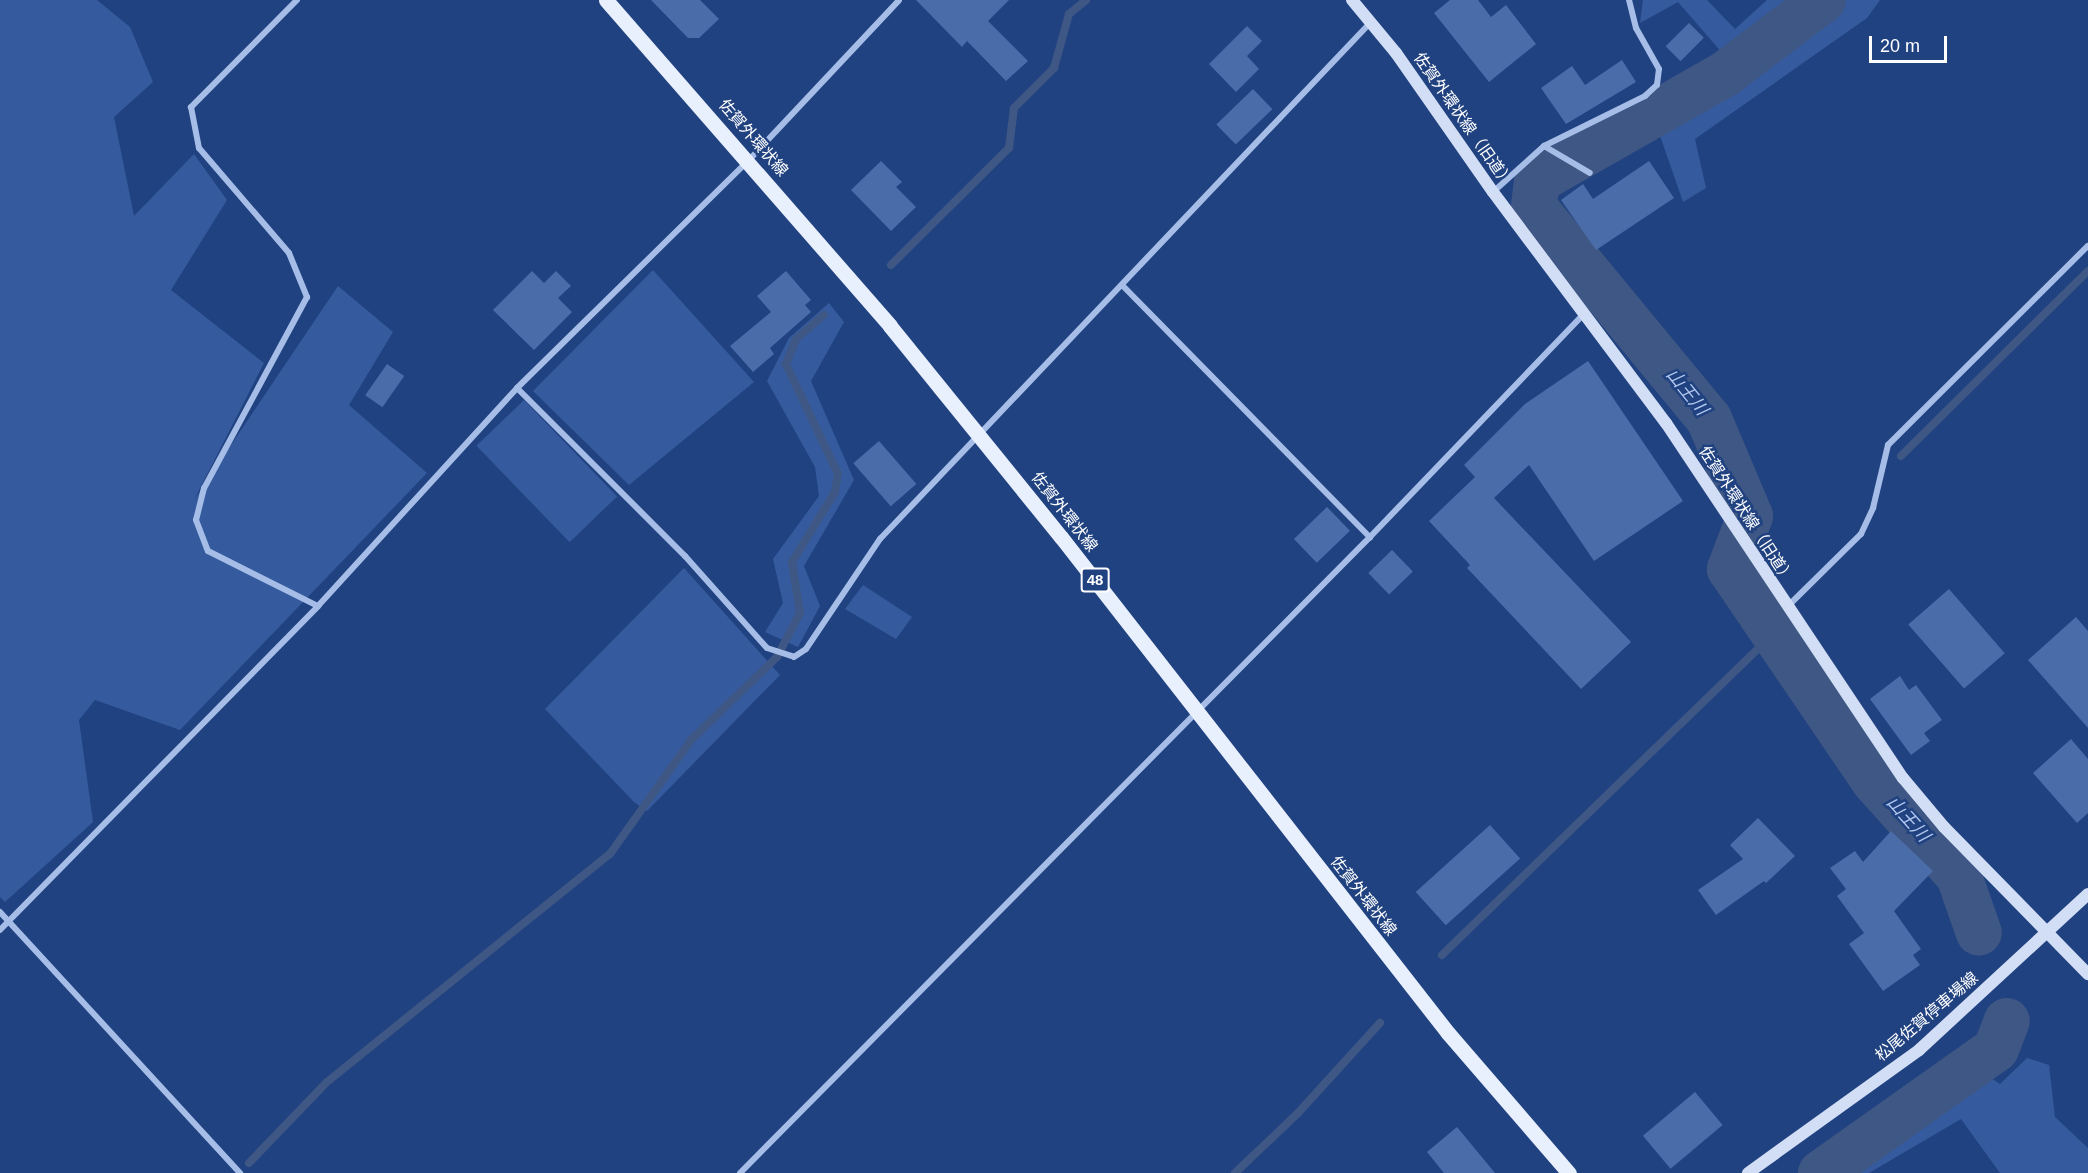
<!DOCTYPE html>
<meta charset="utf-8">
<style>
body{margin:0}
#map{position:relative;width:2088px;height:1173px;overflow:hidden;background:#214280;font-family:Helvetica,"Noto Sans JP",sans-serif}
div>[style]{position:absolute}
.green>*{inset:0;background:#355b9e;transform-origin:0 0}
.stream>*{height:8px;margin:-4px;padding:0 4px;transform-origin:4px;border-radius:4px;background:#3f5784}
.river>*{height:46px;margin:-23px;padding:0 23px;transform-origin:23px;border-radius:23px;background:#3f5784}
.building>*{inset:0;background:#4a6ca9;transform-origin:0 0}
.street>*{height:6px;margin:-3px;padding:0 3px;transform-origin:3px;border-radius:3px;background:#a6bee7}
.secondary>*{height:12px;margin:-6px;padding:0 6px;transform-origin:6px;border-radius:6px;background:#d1def6}
.primary>*{height:15px;margin:-7.5px;padding:0 7.5px;transform-origin:7.5px;border-radius:7.5px;background:#e8effd}
span{translate:-50% -50%;white-space:nowrap;text-align:center;line-height:1.15;-webkit-text-stroke:5px #214280;paint-order:stroke}
.shield-label span{padding:2px 4px;background:#214280;border:2px solid;border-radius:4px;-webkit-text-stroke-width:0}
.shield-label{font-size:15px;color:#fff;font-weight:700}
.street-label{font-size:16px;color:#fff}
.water-label{font-size:18px;color:#b2c8ef;font-style:italic}
.scale{position:absolute;left:1869px;top:36px;width:78px;height:27px;box-sizing:border-box;border:3px solid #fff;border-top:0;padding-left:8px;font-size:18px;line-height:21px;white-space:nowrap;color:#fff;-webkit-text-stroke:4px #214280;paint-order:stroke}
</style>
<div id="map">
<div class="green">
<div style="clip-path:polygon(0 0,97px 0,130px 27px,153px 82px,114px 117px,134px 216px,194px 154px,227px 200px,171px 290px,264px 363px,194px 500px,338px 286px,393px 332px,349px 405px,427px 473px,180px 730px,95px 700px,79px 720px,93px 822px,5px 902px,0 897px)"></div>
<div style="clip-path:polygon(1643px 0,1707px 0,1735px 29px,1767px 0,1807px 0,1724px 55px,1678px 2px,1640px 23px)"></div>
<div style="clip-path:polygon(1846px 0,1880px 0,1867px 18px,1695px 139px,1706px 188px,1683px 202px,1657px 127px,1818px 28px)"></div>
<div style="clip-path:polygon(653px 270px,754px 382px,629px 485px,533px 391px)"></div>
<div style="clip-path:polygon(829px 303px,844px 322px,811px 381px,854px 480px,804px 566px,820px 606px,798px 647px,765px 632px,783px 603px,773px 559px,819px 496px,815px 467px,767px 381px,789px 338px)"></div>
<div style="left:524px;top:400px;width:134px;height:66px;rotate:46deg"></div>
<div style="clip-path:polygon(684px 568px,780px 675px,647px 811px,634px 802px,545px 709px)"></div>
<div style="clip-path:polygon(863px 585px,912px 617px,896px 639px,845px 609px)"></div>
<div style="clip-path:polygon(2027px 1058px,2049px 1065px,2055px 1117px,2088px 1148px,2088px 1173px,2000px 1173px,1961px 1119px,1869px 1173px,1839px 1173px,1982px 1072px,2000px 1084px)"></div>
</div>
<div class="stream">
<div style="left:891px;top:265px;width:166px;rotate:-44.8deg"></div>
<div style="left:1009px;top:148px;width:40px;rotate:-82.9deg"></div>
<div style="left:1014px;top:108px;width:57px;rotate:-45deg"></div>
<div style="left:1054px;top:68px;width:56px;rotate:-74.5deg"></div>
<div style="left:1069px;top:14px;width:22px;rotate:-39deg"></div>
<div style="left:1901px;top:456px;width:263px;rotate:-44.7deg"></div>
<div style="left:1442px;top:955px;width:463px;rotate:-44.1deg"></div>
<div style="left:249px;top:1163px;width:112px;rotate:-46.1deg"></div>
<div style="left:327px;top:1082px;width:363px;rotate:-38.9deg"></div>
<div style="left:610px;top:854px;width:140px;rotate:-54.6deg"></div>
<div style="left:691px;top:740px;width:120px;rotate:-44deg"></div>
<div style="left:777px;top:657px;width:50px;rotate:-62.4deg"></div>
<div style="left:800px;top:613px;width:52px;rotate:-98.9deg"></div>
<div style="left:792px;top:562px;width:82px;rotate:-58.4deg"></div>
<div style="left:835px;top:492px;width:18px;rotate:-81deg"></div>
<div style="left:838px;top:474px;width:122px;rotate:-115.3deg"></div>
<div style="left:786px;top:364px;width:27px;rotate:-68deg"></div>
<div style="left:796px;top:339px;width:37px;rotate:-41deg"></div>
<div style="left:1235px;top:1173px;width:87px;rotate:-43.6deg"></div>
<div style="left:1298px;top:1113px;width:122px;rotate:-47.7deg"></div>
</div>
<div class="river">
<div style="left:1823px;top:0;width:123px;rotate:142.9deg"></div>
<div style="left:1725px;top:74px;width:216px;rotate:150.4deg"></div>
<div style="left:1537px;top:181px;width:26px;rotate:97deg"></div>
<div style="left:1534px;top:207px;width:275px;rotate:50.5deg"></div>
<div style="left:1709px;top:419px;width:105px;rotate:67.1deg"></div>
<div style="left:1750px;top:516px;width:57px;rotate:110.7deg"></div>
<div style="left:1730px;top:569px;width:258px;rotate:55.8deg"></div>
<div style="left:1875px;top:782px;width:126px;rotate:48.2deg"></div>
<div style="left:1959px;top:876px;width:60px;rotate:70.7deg"></div>
<div style="left:1821px;top:1173px;width:214px;rotate:-35.3deg"></div>
<div style="left:1996px;top:1049px;width:30px;rotate:-69deg"></div>
</div>
<div class="building">
<div style="clip-path:polygon(651px 0,700px 0,719px 19px,699px 38px,688px 38px)"></div>
<div style="clip-path:polygon(916px 0,1009px 0,988px 21px,1028px 61px,1006px 81px,967px 41px,962px 47px)"></div>
<div style="clip-path:polygon(1450px 0,1478px 0,1491px 17px,1506px 5px,1536px 44px,1489px 82px,1434px 13px)"></div>
<div style="left:1689px;top:23px;width:21px;height:33px;rotate:45deg"></div>
<div style="clip-path:polygon(1247px 26px,1262px 41px,1247px 56px,1259px 69px,1236px 92px,1209px 64px)"></div>
<div style="clip-path:polygon(1622px 60px,1636px 82px,1566px 124px,1541px 88px,1572px 66px,1585px 85px)"></div>
<div style="left:1253px;top:89px;width:28px;height:51px;rotate:46deg"></div>
<div style="clip-path:polygon(881px 161px,902px 182px,896px 187px,916px 207px,891px 231px,851px 190px)"></div>
<div style="clip-path:polygon(1649px 161px,1674px 198px,1596px 250px,1561px 200px,1583px 184px,1593px 199px)"></div>
<div style="clip-path:polygon(532px 271px,544px 283px,556px 271px,571px 286px,558px 298px,572px 312px,534px 350px,493px 310px)"></div>
<div style="clip-path:polygon(786px 271px,811px 300px,805px 305px,811px 312px,770px 348px,774px 354px,753px 372px,730px 346px,771px 312px,757px 296px)"></div>
<div style="clip-path:polygon(1588px 361px,1683px 501px,1594px 561px,1529px 465px,1494px 498px,1631px 642px,1581px 689px,1467px 568px,1470px 565px,1429px 521px,1475px 477px,1464px 465px,1525px 404px)"></div>
<div style="left:387px;top:364px;width:21px;height:38px;rotate:35deg"></div>
<div style="left:879px;top:441px;width:57px;height:34px;rotate:49deg"></div>
<div style="left:1327px;top:507px;width:33px;height:46px;rotate:46deg"></div>
<div style="left:1392px;top:550px;width:30px;height:33px;rotate:46deg"></div>
<div style="left:1949px;top:589px;width:85px;height:54px;rotate:49deg"></div>
<div style="clip-path:polygon(2076px 617px,2088px 631px,2088px 728px,2028px 660px)"></div>
<div style="clip-path:polygon(1900px 676px,1909px 690px,1916px 685px,1942px 720px,1924px 733px,1930px 741px,1911px 755px,1870px 699px)"></div>
<div style="clip-path:polygon(2071px 739px,2088px 759px,2088px 813px,2077px 823px,2033px 773px)"></div>
<div style="clip-path:polygon(1758px 818px,1795px 856px,1766px 883px,1764px 881px,1716px 915px,1698px 890px,1743px 859px,1730px 845px)"></div>
<div style="left:1490px;top:825px;width:45px;height:100px;rotate:48deg"></div>
<div style="clip-path:polygon(1891px 831px,1933px 871px,1894px 911px,1921px 949px,1913px 955px,1920px 965px,1883px 991px,1849px 944px,1864px 933px,1837px 896px,1846px 889px,1830px 868px,1855px 851px,1863px 862px)"></div>
<div style="left:1695px;top:1092px;width:43px;height:68px;rotate:50deg"></div>
<div style="clip-path:polygon(1457px 1127px,1495px 1173px,1444px 1173px,1427px 1152px)"></div>
</div>
<div class="street">
<div style="left:297px;top:0;width:151px;rotate:134.7deg"></div>
<div style="left:191px;top:107px;width:42px;rotate:79deg"></div>
<div style="left:199px;top:148px;width:138px;rotate:49.4deg"></div>
<div style="left:289px;top:253px;width:48px;rotate:67.8deg"></div>
<div style="left:307px;top:297px;width:217px;rotate:118.3deg"></div>
<div style="left:204px;top:488px;width:33px;rotate:104deg"></div>
<div style="left:196px;top:520px;width:33px;rotate:69deg"></div>
<div style="left:208px;top:551px;width:123px;rotate:26.6deg"></div>
<div style="left:1544px;top:146px;width:53px;rotate:30.4deg"></div>
<div style="left:1493px;top:192px;width:69px;rotate:-42deg"></div>
<div style="left:1544px;top:146px;width:113px;rotate:-26.3deg"></div>
<div style="left:1645px;top:96px;width:16px;rotate:-43deg"></div>
<div style="left:1657px;top:85px;width:16px;rotate:-83deg"></div>
<div style="left:1659px;top:69px;width:47px;rotate:-119.3deg"></div>
<div style="left:1636px;top:28px;width:29px;rotate:-104deg"></div>
<div style="left:1122px;top:285px;width:354px;rotate:45.5deg"></div>
<div style="left:517px;top:388px;width:238px;rotate:45deg"></div>
<div style="left:685px;top:556px;width:123px;rotate:48.3deg"></div>
<div style="left:767px;top:648px;width:28px;rotate:18deg"></div>
<div style="left:794px;top:657px;width:14px;rotate:-34deg"></div>
<div style="left:806px;top:649px;width:133px;rotate:-56.1deg"></div>
<div style="left:880px;top:539px;width:713px;rotate:-46.48deg"></div>
<div style="left:1787px;top:607px;width:104px;rotate:-44.6deg"></div>
<div style="left:1861px;top:534px;width:29px;rotate:-65deg"></div>
<div style="left:1873px;top:508px;width:65px;rotate:-76.6deg"></div>
<div style="left:1888px;top:445px;width:282px;rotate:-44.9deg"></div>
<div style="left:0;top:912px;width:355px;rotate:47.4deg"></div>
<div style="left:0;top:930px;width:454px;rotate:-45.5deg"></div>
<div style="left:318px;top:606px;width:295px;rotate:-47.6deg"></div>
<div style="left:517px;top:388px;width:325px;rotate:-44.5deg"></div>
<div style="left:749px;top:160px;width:219px;rotate:-46.8deg"></div>
<div style="left:740px;top:1173px;width:895px;rotate:-45.27deg"></div>
<div style="left:1370px;top:537px;width:308px;rotate:-46.2deg"></div>
</div>
<div class="secondary">
<div style="left:1352px;top:0;width:69px;rotate:50.3deg"></div>
<div style="left:1396px;top:53px;width:169px;rotate:55.1deg"></div>
<div style="left:1493px;top:192px;width:289px;rotate:53.2deg"></div>
<div style="left:1666px;top:423px;width:427px;rotate:56.3deg"></div>
<div style="left:1903px;top:778px;width:64px;rotate:50.1deg"></div>
<div style="left:1944px;top:827px;width:206px;rotate:45.6deg"></div>
<div style="left:1748px;top:1173px;width:211px;rotate:-35.7deg"></div>
<div style="left:1919px;top:1050px;width:230px;rotate:-42.7deg"></div>
</div>
<div class="primary">
<div style="left:606px;top:0;width:432px;rotate:48.9deg"></div>
<div style="left:890px;top:326px;width:272px;rotate:51deg"></div>
<div style="left:1061px;top:537px;width:629px;rotate:52.04deg"></div>
<div style="left:1448px;top:1033px;width:185px;rotate:49.2deg"></div>
</div>
<div class="shield-label">
<span style="left:1095px;top:580px">48</span>
</div>
<div class="street-label">
<span style="left:1463px;top:120px;rotate:55deg">佐賀外環状線（旧道）</span>
<span style="left:753px;top:138px;rotate:49deg">佐賀外環状線</span>
<span style="left:1064px;top:512px;rotate:52deg">佐賀外環状線</span>
<span style="left:1746px;top:515px;rotate:57deg">佐賀外環状線（旧道）</span>
<span style="left:1363px;top:896px;rotate:52deg">佐賀外環状線</span>
<span style="left:1927px;top:1017px;rotate:-40deg">松尾佐賀停車場線</span>
</div>
<div class="water-label">
<span style="left:1687px;top:392px;rotate:51deg">山王川</span>
<span style="left:1908px;top:819px;rotate:48deg">山王川</span>
</div>
<div class="scale">20 m</div>
</div>
